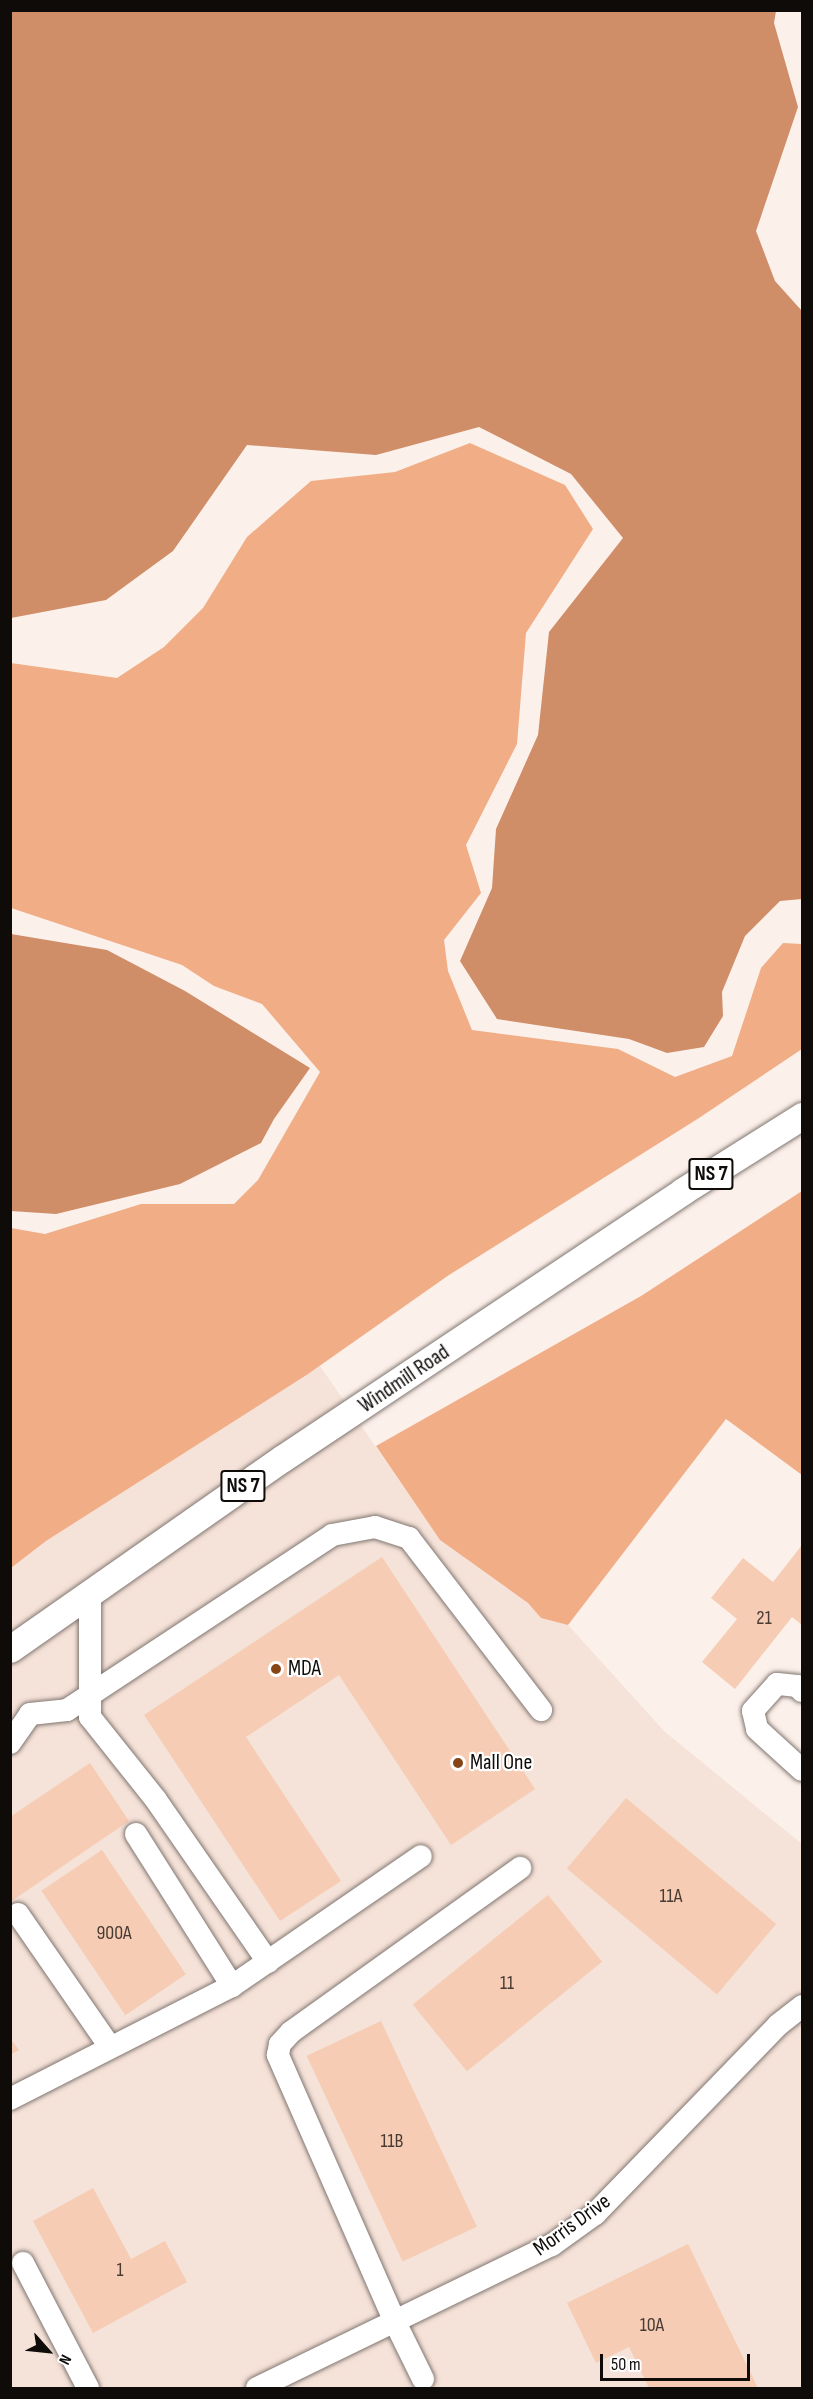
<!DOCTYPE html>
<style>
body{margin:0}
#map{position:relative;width:813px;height:2399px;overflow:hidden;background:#fcf0ea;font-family:"Sofia Sans Condensed",sans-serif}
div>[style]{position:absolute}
.built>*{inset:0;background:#f5e2d8}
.forest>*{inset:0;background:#f1ad86}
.water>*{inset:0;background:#cf8d68}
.building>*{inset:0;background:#f6ccb4;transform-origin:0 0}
.roads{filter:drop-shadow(0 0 2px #817671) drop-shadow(0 0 2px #817671)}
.minor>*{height:22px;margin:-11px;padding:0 11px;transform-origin:11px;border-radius:11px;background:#fff}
.major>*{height:27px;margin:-13.5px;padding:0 13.5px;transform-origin:13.5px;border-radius:13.5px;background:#fff}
.dots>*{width:16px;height:16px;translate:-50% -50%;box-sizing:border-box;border:3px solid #fff;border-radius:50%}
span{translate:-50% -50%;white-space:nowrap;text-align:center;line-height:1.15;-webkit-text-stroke:4.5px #fff;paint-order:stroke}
.number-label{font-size:20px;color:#483b34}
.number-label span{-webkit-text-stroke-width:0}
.shield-label span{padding:2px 4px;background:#fff;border:2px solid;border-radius:4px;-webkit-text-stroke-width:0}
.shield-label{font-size:21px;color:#0e0b09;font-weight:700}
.street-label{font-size:22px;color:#0e0b09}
.poi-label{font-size:22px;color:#0e0b09}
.left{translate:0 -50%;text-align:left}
.frame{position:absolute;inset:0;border:12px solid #0e0b09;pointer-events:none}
.north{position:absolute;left:18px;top:2321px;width:60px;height:60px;-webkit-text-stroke:4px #fff;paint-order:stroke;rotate:117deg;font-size:16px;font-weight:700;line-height:24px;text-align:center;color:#0e0b09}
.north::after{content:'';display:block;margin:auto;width:21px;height:27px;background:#0e0b09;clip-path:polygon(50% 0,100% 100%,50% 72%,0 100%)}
.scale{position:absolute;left:600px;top:2354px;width:150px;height:27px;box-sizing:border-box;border:3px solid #0e0b09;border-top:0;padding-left:8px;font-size:18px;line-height:21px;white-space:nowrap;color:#0e0b09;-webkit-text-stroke:4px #fff;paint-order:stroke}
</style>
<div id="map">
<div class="built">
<div style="clip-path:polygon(320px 1366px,440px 1540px,528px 1603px,541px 1618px,568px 1625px,664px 1731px,802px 1844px,802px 2388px,11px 2388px,11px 1568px,46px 1541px)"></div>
</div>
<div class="forest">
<div style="clip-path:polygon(470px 443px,565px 485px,593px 529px,526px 633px,517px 744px,466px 845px,481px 893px,444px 940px,448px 971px,472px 1030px,618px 1049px,675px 1077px,732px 1056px,761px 968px,783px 943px,802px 944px,802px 1049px,699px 1118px,449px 1275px,308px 1374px,46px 1541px,11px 1568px,11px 1228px,45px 1234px,141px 1204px,234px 1204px,258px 1180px,320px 1072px,262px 1004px,214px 986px,182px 965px,11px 908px,11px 663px,117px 678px,164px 647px,203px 608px,247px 537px,311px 481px,395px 472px)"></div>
<div style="clip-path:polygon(802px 1191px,802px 1475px,726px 1419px,568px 1625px,541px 1618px,528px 1603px,440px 1540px,376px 1446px,641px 1296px)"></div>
</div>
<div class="water">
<div style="clip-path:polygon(11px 10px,776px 11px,774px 23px,798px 107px,756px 231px,775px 281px,802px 311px,802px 899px,780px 901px,745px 936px,722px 992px,723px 1016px,704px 1047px,667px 1053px,629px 1039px,497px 1019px,460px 961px,492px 888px,496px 829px,538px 735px,549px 632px,623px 538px,571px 474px,479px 427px,376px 455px,247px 445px,173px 551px,106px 600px,11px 618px)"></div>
<div style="clip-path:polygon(11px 934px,107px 950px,185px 991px,310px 1068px,274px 1119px,261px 1143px,180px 1184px,56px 1214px,11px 1211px)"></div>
</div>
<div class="building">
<div style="clip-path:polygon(802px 1545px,802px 1625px,792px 1617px,735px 1689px,702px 1662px,737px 1619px,711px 1598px,743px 1558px,773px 1582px)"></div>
<div style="clip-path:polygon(382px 1557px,535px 1789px,451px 1845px,339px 1675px,246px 1737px,341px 1881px,280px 1921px,144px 1715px)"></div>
<div style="clip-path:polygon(90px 1763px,129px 1821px,10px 1902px,10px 1817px)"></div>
<div style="left:626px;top:1798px;width:196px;height:92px;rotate:40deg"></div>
<div style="left:102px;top:1850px;width:150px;height:73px;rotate:56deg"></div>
<div style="left:548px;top:1895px;width:86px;height:174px;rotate:51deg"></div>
<div style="left:381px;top:2021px;width:227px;height:82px;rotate:65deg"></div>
<div style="clip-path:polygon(10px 2038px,19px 2050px,10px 2055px)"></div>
<div style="clip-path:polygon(93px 2188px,131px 2259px,165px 2241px,187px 2282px,93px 2333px,33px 2221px)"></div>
<div style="clip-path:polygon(688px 2244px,758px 2388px,649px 2388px,629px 2347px,596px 2363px,567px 2303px)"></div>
</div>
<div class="roads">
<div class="minor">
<div style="left:90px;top:1593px;width:124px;rotate:90deg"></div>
<div style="left:90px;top:1717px;width:106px;rotate:51.5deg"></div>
<div style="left:156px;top:1800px;width:197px;rotate:55.3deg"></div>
<div style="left:802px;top:1691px;width:7px;rotate:-135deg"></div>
<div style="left:797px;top:1686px;width:20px;rotate:-174deg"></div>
<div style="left:777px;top:1684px;width:36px;rotate:132deg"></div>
<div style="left:753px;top:1711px;width:18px;rotate:77deg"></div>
<div style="left:757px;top:1729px;width:61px;rotate:42.3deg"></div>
<div style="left:10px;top:1743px;width:35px;rotate:-55deg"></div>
<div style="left:30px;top:1714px;width:37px;rotate:-6deg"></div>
<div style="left:67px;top:1710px;width:318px;rotate:-33.4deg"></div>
<div style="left:332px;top:1535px;width:44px;rotate:-10.5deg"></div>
<div style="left:375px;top:1527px;width:36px;rotate:18deg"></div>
<div style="left:409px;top:1538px;width:217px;rotate:52.5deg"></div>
<div style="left:136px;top:1834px;width:180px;rotate:57.7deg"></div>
<div style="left:18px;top:1914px;width:162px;rotate:55.3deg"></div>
<div style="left:10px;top:2099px;width:249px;rotate:-27deg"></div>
<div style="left:232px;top:1986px;width:229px;rotate:-34.5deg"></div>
<div style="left:23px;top:2263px;width:141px;rotate:62.5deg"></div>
<div style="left:423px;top:2379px;width:64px;rotate:-116.2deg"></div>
<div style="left:395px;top:2322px;width:292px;rotate:-113.7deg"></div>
<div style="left:278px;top:2055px;width:11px;rotate:-80deg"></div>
<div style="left:280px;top:2044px;width:16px;rotate:-47deg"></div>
<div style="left:291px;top:2032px;width:282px;rotate:-35.6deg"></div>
<div style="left:257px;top:2388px;width:328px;rotate:-25.9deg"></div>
<div style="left:552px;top:2245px;width:53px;rotate:-35.8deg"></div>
<div style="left:595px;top:2214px;width:263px;rotate:-45.9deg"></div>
<div style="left:778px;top:2025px;width:31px;rotate:-38deg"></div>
</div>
<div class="major">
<div style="left:10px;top:1649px;width:333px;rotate:-35deg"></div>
<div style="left:283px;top:1458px;width:481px;rotate:-33.7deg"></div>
<div style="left:683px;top:1191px;width:141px;rotate:-32.2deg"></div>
</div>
</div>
<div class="dots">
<div style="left:276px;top:1669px;background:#874415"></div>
<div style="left:458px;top:1763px;background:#874415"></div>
</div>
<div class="number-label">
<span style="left:764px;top:1618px">21</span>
<span style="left:671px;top:1896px">11A</span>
<span style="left:114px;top:1933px">900A</span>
<span style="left:507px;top:1983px">11</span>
<span style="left:392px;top:2141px">11B</span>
<span style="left:120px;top:2270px">1</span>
<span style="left:652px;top:2325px">10A</span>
</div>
<div class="shield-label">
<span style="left:711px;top:1174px">NS 7</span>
<span style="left:243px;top:1486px">NS 7</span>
</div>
<div class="street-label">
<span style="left:404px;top:1379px;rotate:-34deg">Windmill Road</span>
<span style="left:572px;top:2225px;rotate:-36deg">Morris Drive</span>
</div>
<div class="poi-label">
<span class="left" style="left:288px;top:1669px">MDA</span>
<span class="left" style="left:470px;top:1763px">Mall One</span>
</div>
<div class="frame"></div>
<div class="north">N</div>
<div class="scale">50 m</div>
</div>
